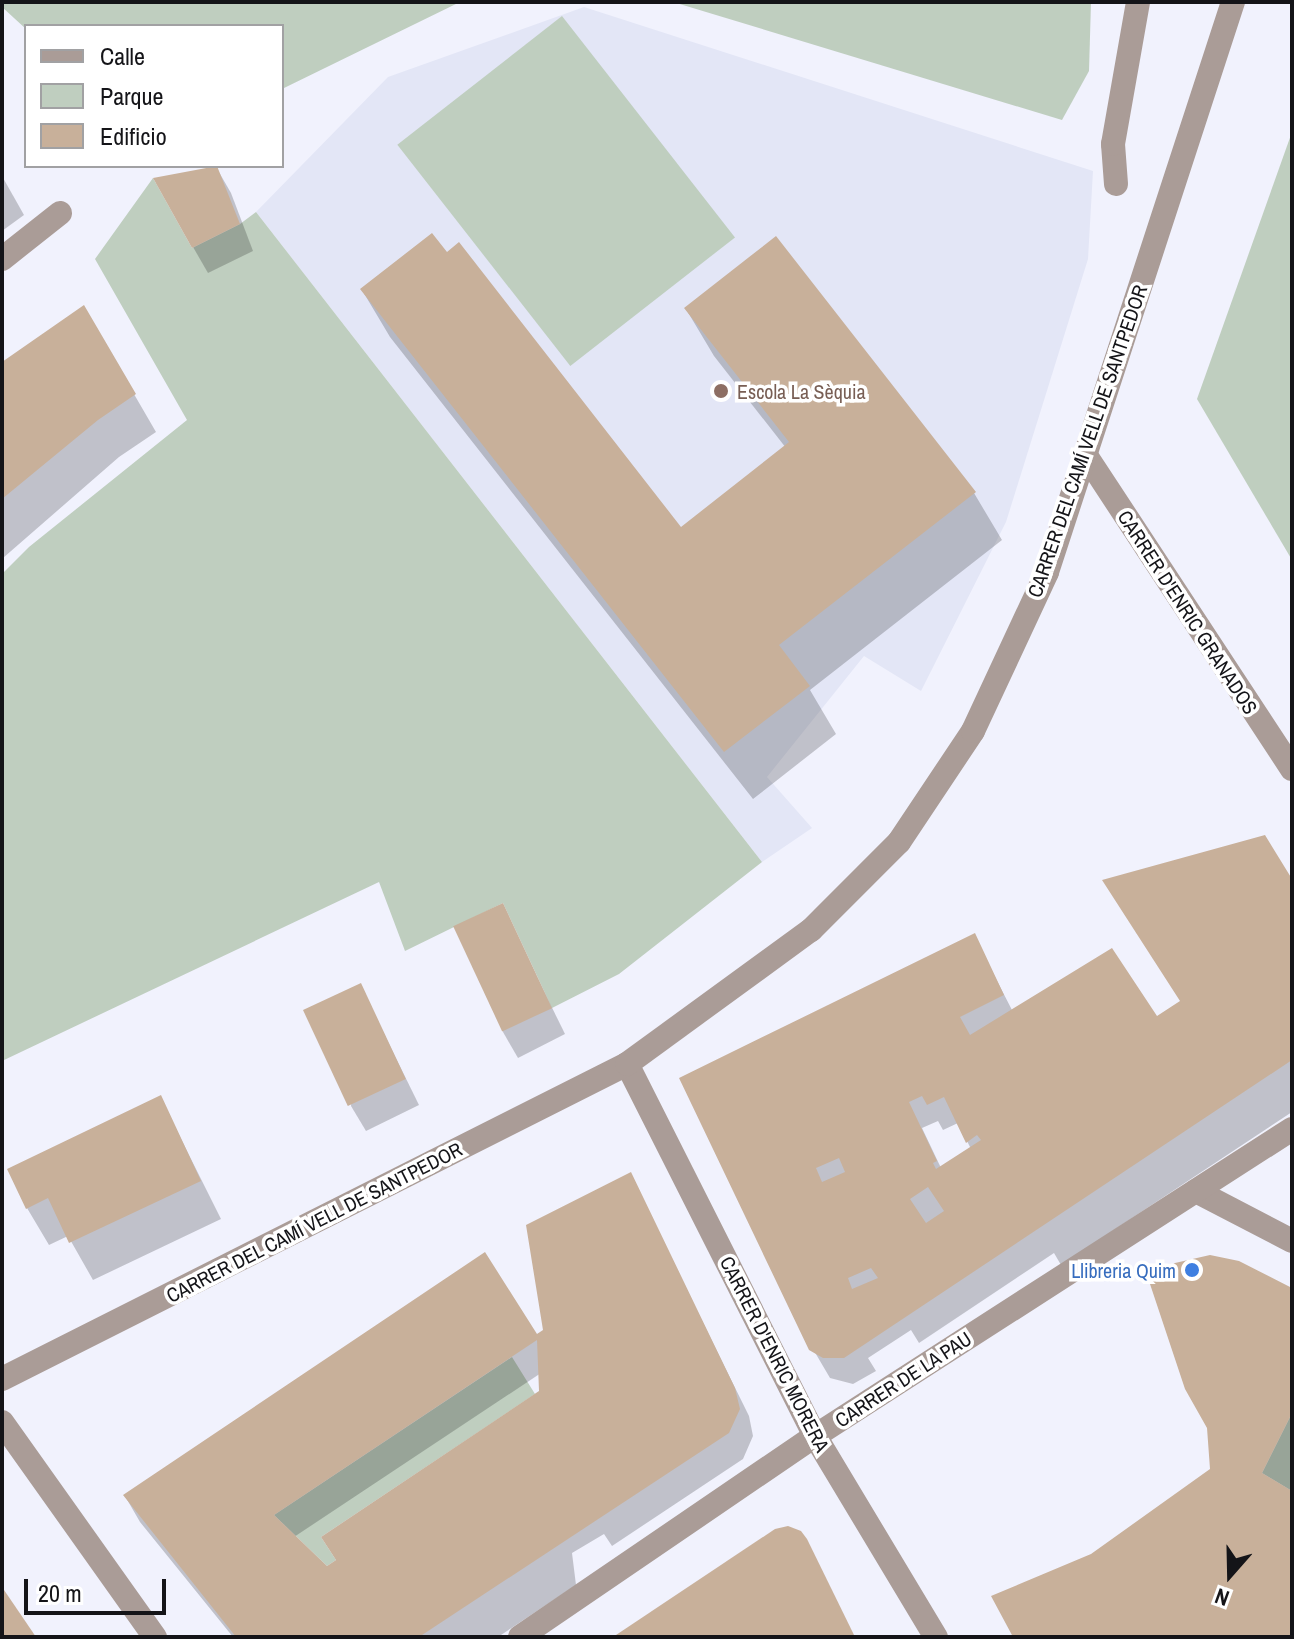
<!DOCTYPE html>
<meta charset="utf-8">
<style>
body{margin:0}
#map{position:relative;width:1294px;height:1639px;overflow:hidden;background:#f1f2fd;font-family:"Archivo Narrow",sans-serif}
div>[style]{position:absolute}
.built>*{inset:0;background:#e3e6f6}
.green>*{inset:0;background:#bfcebf;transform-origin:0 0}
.shadow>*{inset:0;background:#0003}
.building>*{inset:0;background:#c8b09a;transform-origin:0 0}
.minor>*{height:24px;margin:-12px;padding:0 12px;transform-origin:12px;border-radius:12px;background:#aa9c97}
.dots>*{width:22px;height:22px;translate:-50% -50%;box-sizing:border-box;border:4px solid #fff;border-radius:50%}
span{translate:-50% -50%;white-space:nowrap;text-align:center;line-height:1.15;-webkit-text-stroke:7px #fff;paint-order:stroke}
.education-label{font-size:20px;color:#785e54}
.left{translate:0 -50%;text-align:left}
.street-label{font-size:20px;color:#141418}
.shop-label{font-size:20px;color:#366cbe}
.right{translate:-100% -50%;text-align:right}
.frame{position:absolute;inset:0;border:4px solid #141418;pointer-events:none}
.legend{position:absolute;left:24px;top:24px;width:260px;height:144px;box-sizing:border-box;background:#fff;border:2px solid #a1a1a3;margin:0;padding:10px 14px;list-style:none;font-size:24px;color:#141418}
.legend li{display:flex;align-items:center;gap:16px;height:40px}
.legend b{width:40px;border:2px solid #a1a1a3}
.north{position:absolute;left:1190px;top:1535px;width:80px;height:80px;-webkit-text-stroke:6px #fff;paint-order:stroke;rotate:200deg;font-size:22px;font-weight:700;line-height:32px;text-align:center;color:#141418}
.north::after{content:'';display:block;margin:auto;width:28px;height:36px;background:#141418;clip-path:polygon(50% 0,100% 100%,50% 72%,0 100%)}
.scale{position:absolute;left:24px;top:1579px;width:142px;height:36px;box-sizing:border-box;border:4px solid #141418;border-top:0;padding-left:10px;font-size:24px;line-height:28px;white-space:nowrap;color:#141418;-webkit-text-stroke:6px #fff;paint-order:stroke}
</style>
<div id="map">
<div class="built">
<div style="clip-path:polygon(584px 7px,1093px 171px,1088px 259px,1006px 522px,921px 691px,864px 656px,767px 777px,812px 828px,762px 862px,256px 212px,388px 77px)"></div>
</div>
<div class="green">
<div style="clip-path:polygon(2px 2px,460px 2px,282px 89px,282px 26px,26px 26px,26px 29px,2px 7px)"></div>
<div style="clip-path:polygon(673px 2px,1091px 2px,1089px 71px,1062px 120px)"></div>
<div style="left:562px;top:16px;width:281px;height:209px;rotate:52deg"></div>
<div style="clip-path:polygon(1292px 132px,1292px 560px,1197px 399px)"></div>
<div style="clip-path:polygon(153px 178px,192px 248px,240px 224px,256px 212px,762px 862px,619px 974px,552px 1008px,503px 903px,405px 951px,379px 882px,2px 1061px,2px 574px,29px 547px,187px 420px,95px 259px)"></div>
<div style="clip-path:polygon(512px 1357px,535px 1394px,321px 1537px,336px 1560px,327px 1566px,274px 1515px)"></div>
<div style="clip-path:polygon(1292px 1413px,1292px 1491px,1262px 1473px)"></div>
</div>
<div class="shadow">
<div style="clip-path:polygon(216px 167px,231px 193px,253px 251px,208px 273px,193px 247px)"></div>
<div style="clip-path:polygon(2px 176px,24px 215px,2px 231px)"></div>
<div style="clip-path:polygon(362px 290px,681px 530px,786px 448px,714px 356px,686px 309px,974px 493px,1002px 540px,810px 690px,836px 734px,753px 799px,390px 337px)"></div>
<div style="clip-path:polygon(84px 308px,156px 432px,119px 457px,3px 558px,2px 365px)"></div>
<div style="clip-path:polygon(evenodd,1292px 883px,1292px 1112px,1061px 1265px,1054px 1253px,919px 1343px,911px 1330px,868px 1358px,876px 1371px,853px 1384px,830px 1378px,793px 1315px,682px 1079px,974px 936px,1013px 1012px,1157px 1020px,1182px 1003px,1292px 883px,938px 1121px,943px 1130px,958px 1123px,971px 1149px,941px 1168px,922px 1128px,938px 1121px)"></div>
<div style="clip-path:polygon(502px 906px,565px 1034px,518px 1058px,503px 1032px)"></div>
<div style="clip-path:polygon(360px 985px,419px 1105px,366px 1131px,351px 1106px)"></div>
<div style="clip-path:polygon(160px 1097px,221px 1219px,93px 1280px,68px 1236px,49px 1245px,27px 1208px)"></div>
<div style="clip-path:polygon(evenodd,630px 1175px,749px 1416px,753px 1436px,743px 1459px,612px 1546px,604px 1534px,572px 1553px,576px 1585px,498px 1637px,233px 1637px,140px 1522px,125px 1496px,545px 1331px,630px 1175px,541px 1373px,539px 1394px,323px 1538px,337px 1561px,327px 1568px,294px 1537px,541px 1373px)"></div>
<div style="clip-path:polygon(1292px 1290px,1292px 1637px,1017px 1637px,1092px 1556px,1212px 1470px)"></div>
</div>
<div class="building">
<div style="clip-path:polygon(217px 166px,240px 224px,192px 248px,153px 178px)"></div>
<div style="clip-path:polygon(432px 233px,447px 252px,459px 242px,681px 527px,789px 442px,684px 308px,776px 236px,976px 492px,779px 645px,810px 686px,724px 752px,360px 289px)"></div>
<div style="clip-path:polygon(84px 305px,136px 394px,98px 420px,2px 499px,2px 362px)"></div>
<div style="clip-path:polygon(evenodd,1265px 835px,1292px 879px,1292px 1060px,844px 1358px,823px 1358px,809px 1350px,679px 1078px,975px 933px,1004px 995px,960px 1017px,970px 1035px,1112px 948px,1157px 1016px,1180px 1001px,1102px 880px,1265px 835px,922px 1096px,927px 1105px,944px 1097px,966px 1143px,977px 1135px,981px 1140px,936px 1169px,933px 1163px,937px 1161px,909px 1102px,922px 1096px,1265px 835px,839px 1158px,845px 1172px,822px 1182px,816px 1168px,839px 1158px,1265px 835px,928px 1187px,944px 1211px,926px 1223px,910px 1199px,928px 1187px,1265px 835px,871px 1268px,878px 1278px,852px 1289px,848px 1278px,871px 1268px)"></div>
<div style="left:503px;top:903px;width:116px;height:55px;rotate:65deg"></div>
<div style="left:361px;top:983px;width:106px;height:64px;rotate:65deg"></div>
<div style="clip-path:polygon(161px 1095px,201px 1181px,69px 1243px,48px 1198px,26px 1209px,7px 1169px)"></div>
<div style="clip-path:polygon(evenodd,631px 1172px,735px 1388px,740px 1409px,729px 1433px,419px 1637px,236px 1637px,123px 1495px,485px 1252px,537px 1334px,543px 1330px,526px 1225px,631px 1172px,537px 1340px,539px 1391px,321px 1537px,336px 1560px,327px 1566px,274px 1515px,537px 1340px)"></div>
<div style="clip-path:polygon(1210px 1255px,1239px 1261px,1292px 1288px,1292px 1413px,1262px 1473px,1292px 1491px,1292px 1637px,1013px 1637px,991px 1596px,1091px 1554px,1210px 1469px,1207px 1428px,1185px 1389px,1149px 1281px,1175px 1263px)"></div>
<div style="clip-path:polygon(788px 1526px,801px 1531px,807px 1539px,855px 1637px,613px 1637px,775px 1529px)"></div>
<div style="clip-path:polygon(2px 1587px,36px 1637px,2px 1637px)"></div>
</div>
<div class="minor">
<div style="left:1116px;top:184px;width:40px;rotate:-94.3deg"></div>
<div style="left:1113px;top:144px;width:144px;rotate:-80deg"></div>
<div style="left:2px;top:259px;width:74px;rotate:-38.4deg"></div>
<div style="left:1085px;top:454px;width:377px;rotate:56.7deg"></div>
<div style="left:627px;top:1064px;width:417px;rotate:63.2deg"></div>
<div style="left:815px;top:1436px;width:235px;rotate:59deg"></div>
<div style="left:1196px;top:1191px;width:108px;rotate:27.5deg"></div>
<div style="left:2px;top:1379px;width:700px;rotate:-26.75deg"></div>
<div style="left:627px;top:1064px;width:228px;rotate:-36.1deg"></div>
<div style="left:811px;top:930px;width:124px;rotate:-45deg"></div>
<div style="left:899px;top:842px;width:133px;rotate:-56.3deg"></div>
<div style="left:973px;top:731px;width:175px;rotate:-65deg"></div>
<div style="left:1047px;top:572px;width:600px;rotate:-71.93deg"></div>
<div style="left:2px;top:1422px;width:264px;rotate:54.6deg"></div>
<div style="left:520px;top:1637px;width:357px;rotate:-34.3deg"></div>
<div style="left:815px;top:1436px;width:567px;rotate:-32.77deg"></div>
</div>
<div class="dots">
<div style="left:721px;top:391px;background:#8d6e63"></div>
<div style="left:1192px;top:1270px;background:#3f7fe0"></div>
</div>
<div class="education-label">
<span class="left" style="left:737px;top:391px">Escola La Sèquia</span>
</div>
<div class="street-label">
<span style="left:1087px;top:441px;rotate:-71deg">CARRER DEL CAMÍ VELL DE SANTPEDOR</span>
<span style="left:1188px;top:612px;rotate:57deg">CARRER D'ENRIC GRANADOS</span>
<span style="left:314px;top:1222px;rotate:-27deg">CARRER DEL CAMÍ VELL DE SANTPEDOR</span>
<span style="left:775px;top:1354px;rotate:63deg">CARRER D'ENRIC MORERA</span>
<span style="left:903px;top:1379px;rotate:-33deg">CARRER DE LA PAU</span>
</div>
<div class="shop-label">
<span class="right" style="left:1176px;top:1270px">Llibreria Quim</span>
</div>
<div class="frame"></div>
<ul class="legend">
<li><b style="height:10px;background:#aa9c97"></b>Calle</li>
<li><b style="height:22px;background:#bfcebf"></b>Parque</li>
<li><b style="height:22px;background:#c8b09a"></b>Edificio</li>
</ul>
<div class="north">N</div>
<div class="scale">20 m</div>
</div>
